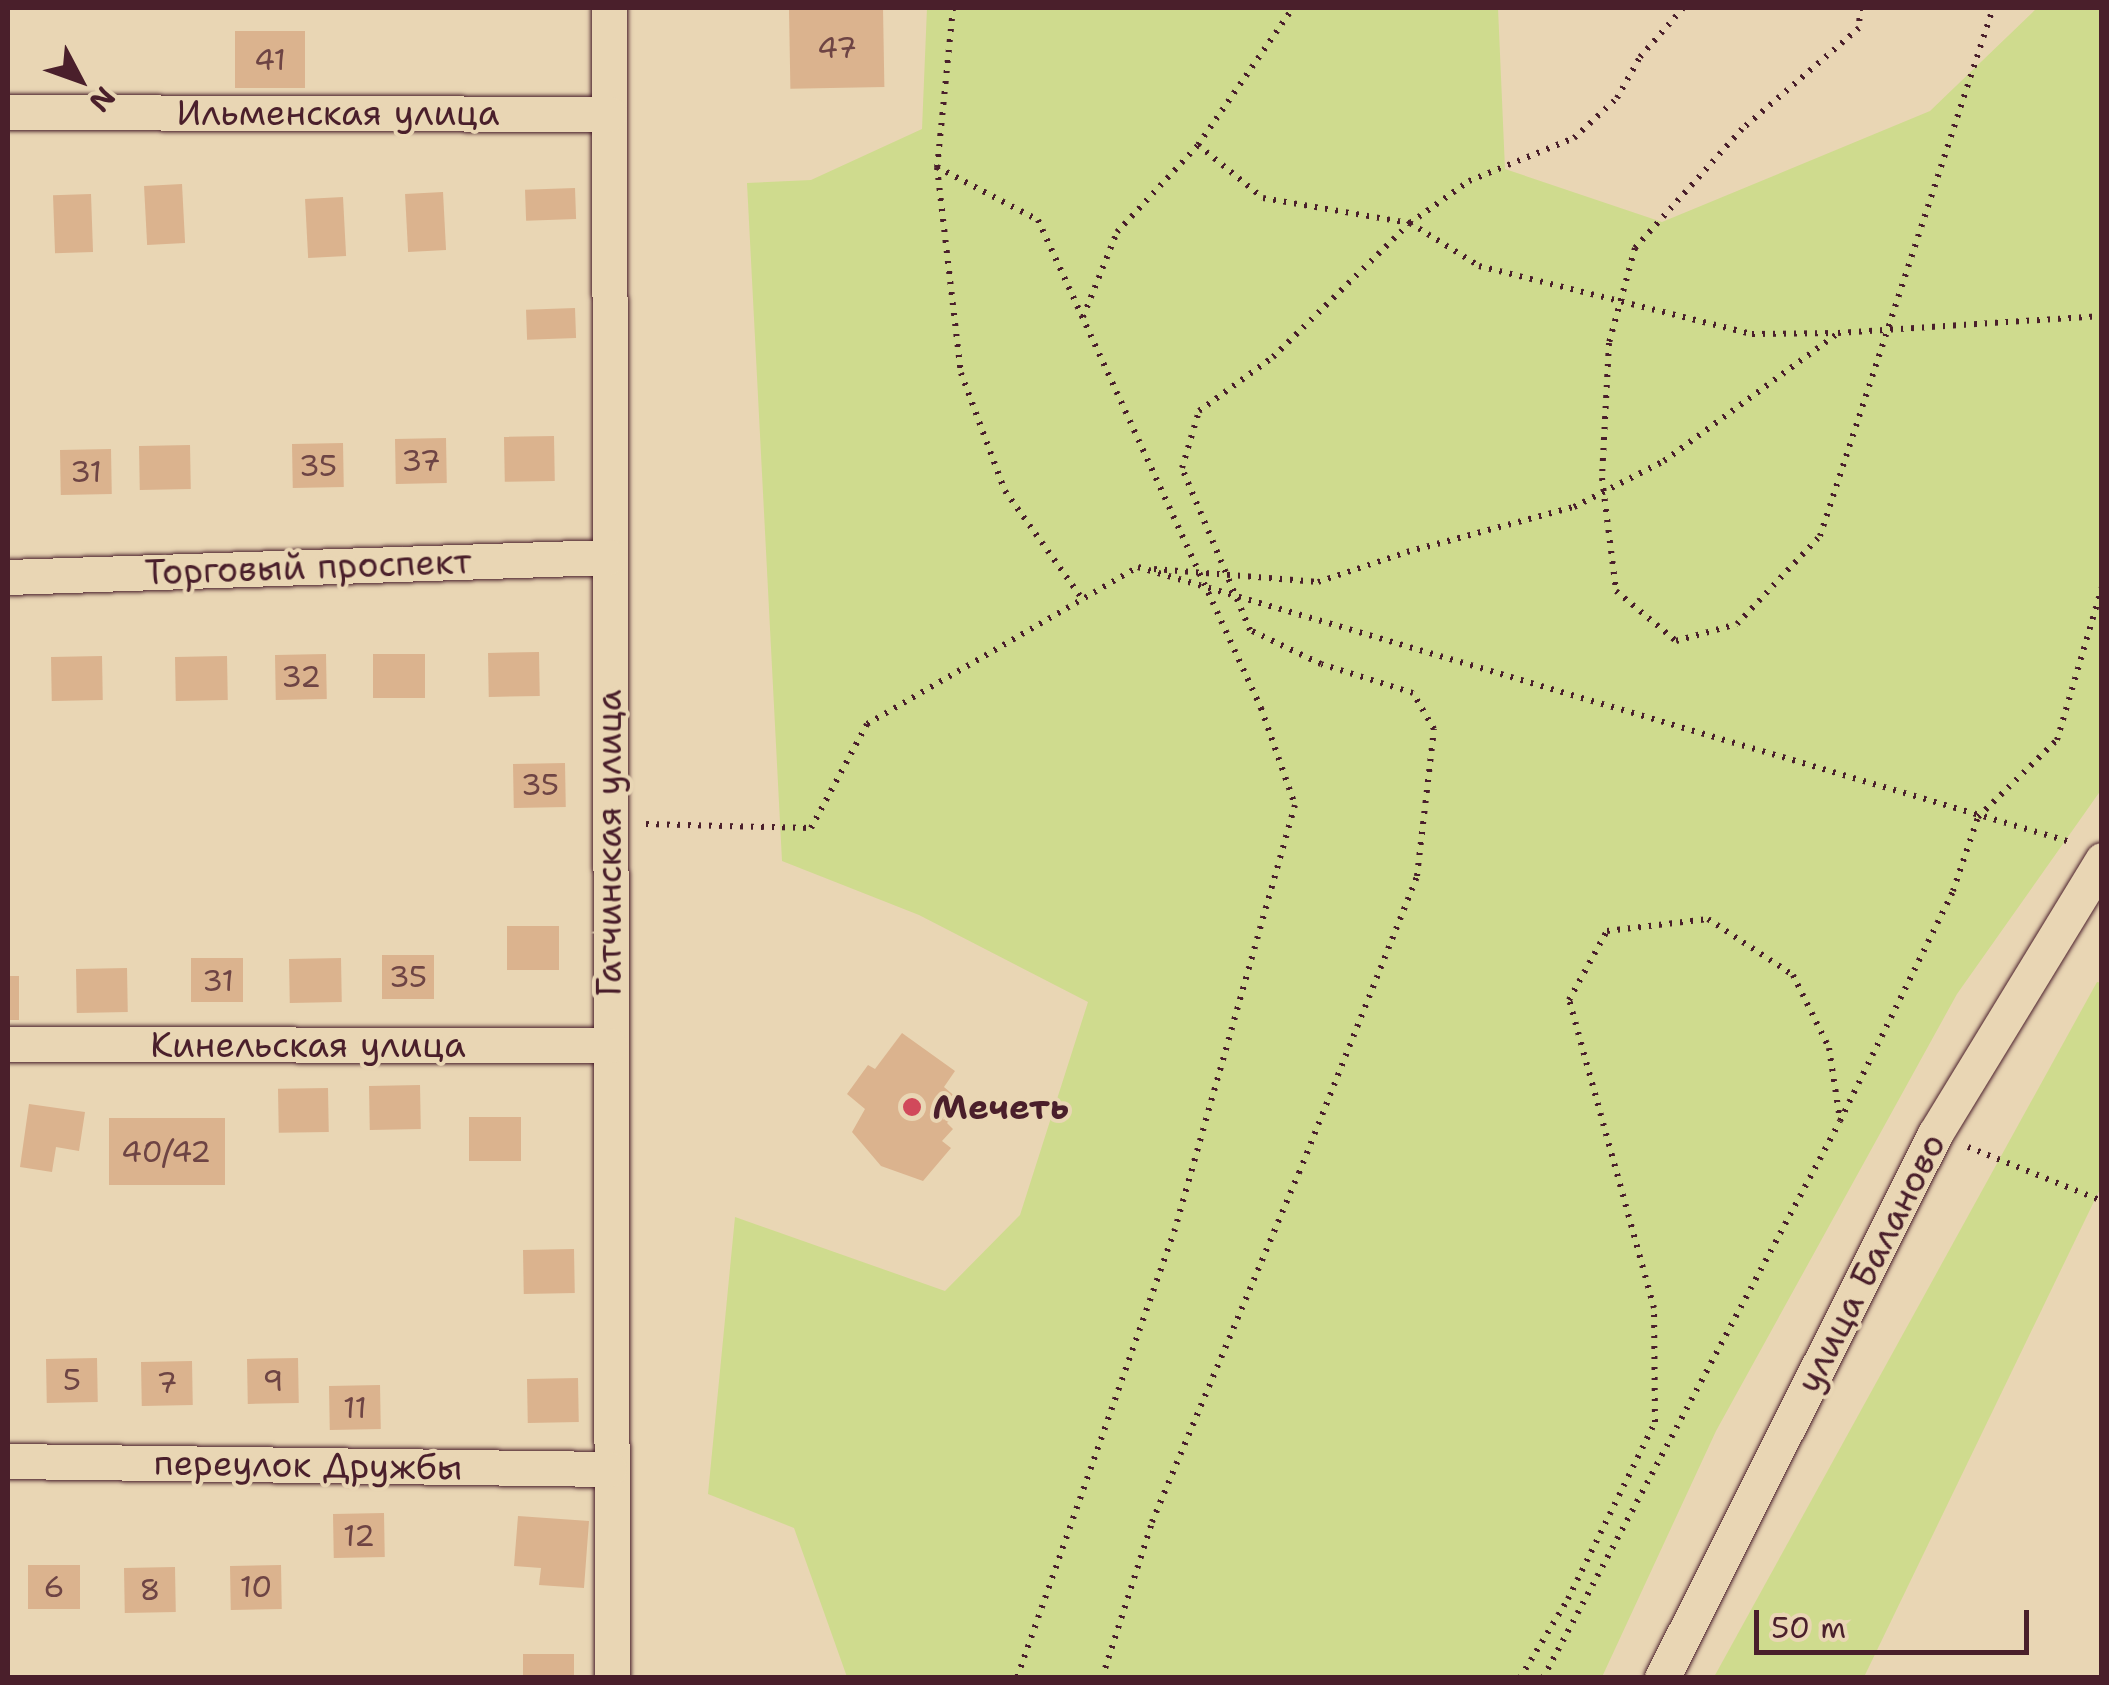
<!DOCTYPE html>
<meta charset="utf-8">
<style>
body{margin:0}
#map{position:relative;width:2109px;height:1685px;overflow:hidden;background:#e9d6b4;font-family:"Shantell Sans",sans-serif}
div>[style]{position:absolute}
.green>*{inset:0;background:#cfdb8e}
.building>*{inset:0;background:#dbb38e;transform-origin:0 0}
.path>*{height:6px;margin-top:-3px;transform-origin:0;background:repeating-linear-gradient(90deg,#4a1f2b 0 2.5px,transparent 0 10.5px)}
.roads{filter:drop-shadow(0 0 2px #4a1f2b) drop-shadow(0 0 2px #4a1f2b)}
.minor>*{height:35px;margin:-17.5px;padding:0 17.5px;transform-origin:17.5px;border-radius:17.5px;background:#e9d6b4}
.dots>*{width:28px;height:28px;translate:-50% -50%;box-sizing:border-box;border:5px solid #e9d6b4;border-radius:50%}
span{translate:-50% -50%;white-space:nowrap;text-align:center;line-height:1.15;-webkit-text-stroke:8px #e9d6b4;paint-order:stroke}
.number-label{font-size:30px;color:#6e4444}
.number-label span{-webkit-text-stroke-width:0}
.street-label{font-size:35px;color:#4a1f2b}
.poi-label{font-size:35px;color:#4a1f2b;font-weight:700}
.left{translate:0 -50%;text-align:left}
.frame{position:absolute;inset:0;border:10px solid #4a1f2b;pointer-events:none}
.north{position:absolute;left:30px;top:30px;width:100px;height:100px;-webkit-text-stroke:8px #e9d6b4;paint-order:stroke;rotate:131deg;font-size:28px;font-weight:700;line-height:40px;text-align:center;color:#4a1f2b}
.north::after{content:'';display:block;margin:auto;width:35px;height:45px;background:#4a1f2b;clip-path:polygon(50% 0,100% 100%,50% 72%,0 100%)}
.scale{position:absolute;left:1754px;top:1610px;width:275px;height:45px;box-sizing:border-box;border:5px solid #4a1f2b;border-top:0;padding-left:12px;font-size:30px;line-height:35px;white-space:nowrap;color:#4a1f2b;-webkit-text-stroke:8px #e9d6b4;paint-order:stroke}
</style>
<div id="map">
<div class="green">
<div style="clip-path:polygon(927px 8px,1498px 8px,1505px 169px,1662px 222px,1930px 111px,2037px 8px,2101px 8px,2101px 790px,1957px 994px,1716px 1431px,1602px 1677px,847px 1677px,794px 1528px,708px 1494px,735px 1217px,945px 1291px,1020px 1215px,1088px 1002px,919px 915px,782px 861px,747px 183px,811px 180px,922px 129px)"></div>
<div style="clip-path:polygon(2097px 982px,2102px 983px,2101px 1187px,1864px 1677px,1714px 1677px)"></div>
</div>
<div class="building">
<div style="left:883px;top:8px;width:79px;height:94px;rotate:89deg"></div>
<div style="left:305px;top:31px;width:57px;height:70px;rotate:90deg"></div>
<div style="left:182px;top:184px;width:59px;height:38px;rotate:87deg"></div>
<div style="left:575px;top:188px;width:31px;height:50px;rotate:88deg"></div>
<div style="left:443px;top:192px;width:58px;height:38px;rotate:87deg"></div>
<div style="left:91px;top:194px;width:58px;height:38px;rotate:88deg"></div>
<div style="left:343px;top:197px;width:59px;height:38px;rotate:87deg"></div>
<div style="left:575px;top:308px;width:30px;height:49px;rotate:88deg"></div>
<div style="left:554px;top:436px;width:45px;height:50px;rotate:89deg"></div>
<div style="left:446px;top:438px;width:45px;height:51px;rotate:89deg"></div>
<div style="left:343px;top:443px;width:44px;height:51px;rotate:89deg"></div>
<div style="left:190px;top:445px;width:44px;height:51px;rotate:89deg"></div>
<div style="left:111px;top:449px;width:45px;height:51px;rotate:89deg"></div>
<div style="left:539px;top:652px;width:44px;height:51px;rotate:89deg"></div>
<div style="left:326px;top:654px;width:45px;height:51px;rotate:89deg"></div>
<div style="left:425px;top:654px;width:44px;height:52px;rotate:90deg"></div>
<div style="left:102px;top:656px;width:44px;height:51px;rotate:89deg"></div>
<div style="left:227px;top:656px;width:44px;height:52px;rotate:89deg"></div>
<div style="left:565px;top:763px;width:44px;height:52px;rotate:89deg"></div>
<div style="left:559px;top:926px;width:44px;height:52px;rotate:90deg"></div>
<div style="left:434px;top:955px;width:44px;height:52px;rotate:90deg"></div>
<div style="left:243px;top:958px;width:44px;height:52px;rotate:90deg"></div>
<div style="left:341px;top:958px;width:44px;height:52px;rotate:89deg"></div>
<div style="left:127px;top:968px;width:44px;height:51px;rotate:89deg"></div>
<div style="left:8px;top:976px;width:11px;height:44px"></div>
<div style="clip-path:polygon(902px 1033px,955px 1071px,944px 1087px,964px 1104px,947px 1123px,953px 1129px,942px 1141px,951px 1148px,923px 1181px,881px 1166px,852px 1132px,865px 1109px,847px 1094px,868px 1065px,875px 1069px)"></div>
<div style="left:420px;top:1085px;width:44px;height:51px;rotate:89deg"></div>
<div style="left:328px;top:1088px;width:44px;height:50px;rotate:89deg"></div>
<div style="clip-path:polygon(29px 1104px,85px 1112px,79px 1151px,56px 1147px,52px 1172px,20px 1167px)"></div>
<div style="left:521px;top:1117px;width:44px;height:52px;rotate:90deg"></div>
<div style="left:109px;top:1118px;width:116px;height:67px"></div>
<div style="left:574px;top:1249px;width:44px;height:51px;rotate:89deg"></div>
<div style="left:97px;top:1358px;width:44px;height:51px;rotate:89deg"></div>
<div style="left:298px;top:1358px;width:45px;height:51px;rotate:89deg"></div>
<div style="left:192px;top:1361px;width:44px;height:51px;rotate:89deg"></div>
<div style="left:578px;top:1378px;width:44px;height:51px;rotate:89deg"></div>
<div style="left:380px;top:1385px;width:44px;height:51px;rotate:89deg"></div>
<div style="left:384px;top:1513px;width:44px;height:51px;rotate:89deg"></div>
<div style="clip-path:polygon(518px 1516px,589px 1521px,584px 1588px,539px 1585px,541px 1568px,514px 1566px)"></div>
<div style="left:80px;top:1565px;width:44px;height:52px;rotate:90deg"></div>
<div style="left:281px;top:1565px;width:44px;height:51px;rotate:89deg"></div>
<div style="left:175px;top:1567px;width:45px;height:51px;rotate:89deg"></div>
<div style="left:574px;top:1654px;width:24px;height:51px;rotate:90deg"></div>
</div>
<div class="path">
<div style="left:953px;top:8px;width:160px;rotate:95.7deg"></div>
<div style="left:937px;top:167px;width:114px;rotate:27.7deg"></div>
<div style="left:1038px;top:220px;width:537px;rotate:65.44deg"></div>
<div style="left:1261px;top:708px;width:103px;rotate:70.7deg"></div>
<div style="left:1295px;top:805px;width:441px;rotate:105.8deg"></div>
<div style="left:1175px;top:1229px;width:476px;rotate:109.4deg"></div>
<div style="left:1860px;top:8px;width:20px;rotate:93deg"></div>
<div style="left:1859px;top:28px;width:155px;rotate:139.2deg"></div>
<div style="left:1742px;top:129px;width:160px;rotate:132deg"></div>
<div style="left:1635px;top:248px;width:98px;rotate:105.3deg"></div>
<div style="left:1609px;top:343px;width:135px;rotate:93deg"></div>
<div style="left:1602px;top:478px;width:114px;rotate:82.9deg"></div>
<div style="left:1616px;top:591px;width:78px;rotate:39.8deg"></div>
<div style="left:1676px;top:641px;width:63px;rotate:-15.6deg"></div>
<div style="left:1737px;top:624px;width:121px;rotate:-46.7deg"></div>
<div style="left:1820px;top:536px;width:556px;rotate:-71.86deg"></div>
<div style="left:1198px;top:145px;width:84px;rotate:39.2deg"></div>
<div style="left:1263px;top:198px;width:149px;rotate:9.7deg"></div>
<div style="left:1410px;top:223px;width:81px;rotate:31.9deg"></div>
<div style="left:1479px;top:266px;width:281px;rotate:14deg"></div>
<div style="left:1752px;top:334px;width:83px;rotate:-0.7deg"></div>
<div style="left:937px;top:167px;width:207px;rotate:83.4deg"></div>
<div style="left:961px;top:373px;width:126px;rotate:69.6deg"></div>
<div style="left:1005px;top:491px;width:134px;rotate:54.4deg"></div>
<div style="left:1083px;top:317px;width:92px;rotate:-68.2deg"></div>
<div style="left:1117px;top:232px;width:119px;rotate:-47deg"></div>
<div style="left:1198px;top:145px;width:167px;rotate:-55.3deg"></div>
<div style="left:1154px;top:569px;width:165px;rotate:4.5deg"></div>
<div style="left:1318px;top:582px;width:94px;rotate:-18.6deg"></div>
<div style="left:1407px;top:552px;width:173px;rotate:-15.1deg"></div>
<div style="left:1574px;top:507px;width:101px;rotate:-27.1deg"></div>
<div style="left:1664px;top:461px;width:216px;rotate:-36.3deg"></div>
<div style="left:1838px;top:333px;width:265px;rotate:-3.7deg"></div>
<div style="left:646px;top:824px;width:165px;rotate:1.4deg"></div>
<div style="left:811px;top:828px;width:118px;rotate:-61.7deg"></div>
<div style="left:867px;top:724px;width:313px;rotate:-30.1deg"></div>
<div style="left:1138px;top:567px;width:976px;rotate:16.43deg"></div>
<div style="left:1968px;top:1147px;width:144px;rotate:21.9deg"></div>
<div style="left:1102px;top:1678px;width:164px;rotate:-72.2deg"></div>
<div style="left:1152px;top:1522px;width:379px;rotate:-67.2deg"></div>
<div style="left:1299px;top:1173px;width:320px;rotate:-68.3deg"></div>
<div style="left:1417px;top:876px;width:148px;rotate:-83.4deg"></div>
<div style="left:1434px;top:729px;width:42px;rotate:-120.3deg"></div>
<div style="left:1413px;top:693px;width:96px;rotate:-162.5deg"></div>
<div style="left:1321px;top:664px;width:79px;rotate:-154.4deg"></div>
<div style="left:1250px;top:630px;width:176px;rotate:-112.8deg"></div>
<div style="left:1182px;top:468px;width:59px;rotate:-73.4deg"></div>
<div style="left:1199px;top:411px;width:92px;rotate:-36.1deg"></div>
<div style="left:1273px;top:357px;width:192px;rotate:-44.4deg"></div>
<div style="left:1410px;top:223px;width:72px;rotate:-35.4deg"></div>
<div style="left:1469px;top:181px;width:113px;rotate:-22.3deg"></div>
<div style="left:1574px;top:138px;width:59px;rotate:-42.9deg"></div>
<div style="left:1617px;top:98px;width:47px;rotate:-60.7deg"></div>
<div style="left:1640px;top:57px;width:65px;rotate:-48.7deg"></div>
<div style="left:1520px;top:1678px;width:92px;rotate:-58.7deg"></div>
<div style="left:1568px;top:1599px;width:197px;rotate:-63.8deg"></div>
<div style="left:1655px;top:1422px;width:114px;rotate:-90.5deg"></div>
<div style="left:1654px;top:1308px;width:320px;rotate:-105.4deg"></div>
<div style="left:1569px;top:1000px;width:79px;rotate:-61.2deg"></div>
<div style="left:1607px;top:931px;width:102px;rotate:-6.8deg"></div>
<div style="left:1708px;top:919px;width:102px;rotate:33.4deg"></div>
<div style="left:1793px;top:975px;width:81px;rotate:63.7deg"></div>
<div style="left:1829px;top:1048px;width:73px;rotate:81.3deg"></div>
<div style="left:1543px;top:1678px;width:631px;rotate:-61.93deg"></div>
<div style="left:1840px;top:1121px;width:256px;rotate:-63.8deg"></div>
<div style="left:1953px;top:891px;width:78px;rotate:-71.3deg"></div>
<div style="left:1978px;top:817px;width:110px;rotate:-44.3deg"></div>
<div style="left:2057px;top:740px;width:159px;rotate:-73.6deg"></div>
</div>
<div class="roads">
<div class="minor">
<div style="left:609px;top:8px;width:1670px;rotate:89.9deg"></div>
<div style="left:8px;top:112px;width:601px;rotate:0.19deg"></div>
<div style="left:8px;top:577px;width:601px;rotate:-1.91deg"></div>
<div style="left:8px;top:1044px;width:601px;rotate:0.1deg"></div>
<div style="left:8px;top:1461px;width:601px;rotate:0.76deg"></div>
<div style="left:1662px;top:1678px;width:609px;rotate:-63.35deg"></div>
<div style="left:1935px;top:1134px;width:321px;rotate:-58.6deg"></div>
</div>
</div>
<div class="dots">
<div style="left:912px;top:1107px;background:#d1495b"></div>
</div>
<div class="number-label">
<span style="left:837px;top:48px">47</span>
<span style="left:270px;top:60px">41</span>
<span style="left:421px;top:461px">37</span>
<span style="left:318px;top:466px">35</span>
<span style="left:86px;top:472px">31</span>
<span style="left:301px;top:677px">32</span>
<span style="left:540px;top:785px">35</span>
<span style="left:408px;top:977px">35</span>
<span style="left:218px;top:981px">31</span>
<span style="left:166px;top:1152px">40/42</span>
<span style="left:72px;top:1380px">5</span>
<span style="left:273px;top:1381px">9</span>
<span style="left:167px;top:1383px">7</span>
<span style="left:355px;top:1408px">11</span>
<span style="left:359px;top:1536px">12</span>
<span style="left:54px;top:1587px">6</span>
<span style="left:256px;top:1587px">10</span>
<span style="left:150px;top:1590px">8</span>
</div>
<div class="street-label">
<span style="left:338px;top:113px">Ильменская улица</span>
<span style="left:308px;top:567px;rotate:-2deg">Торговый проспект</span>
<span style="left:609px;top:843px;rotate:-90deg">Гатчинская улица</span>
<span style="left:308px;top:1045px">Кинельская улица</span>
<span style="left:1871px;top:1263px;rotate:-63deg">улица Баланово</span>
<span style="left:308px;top:1465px;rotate:1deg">переулок Дружбы</span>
</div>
<div class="poi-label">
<span class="left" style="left:932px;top:1107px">Мечеть</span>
</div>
<div class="frame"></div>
<div class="north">N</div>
<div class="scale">50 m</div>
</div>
